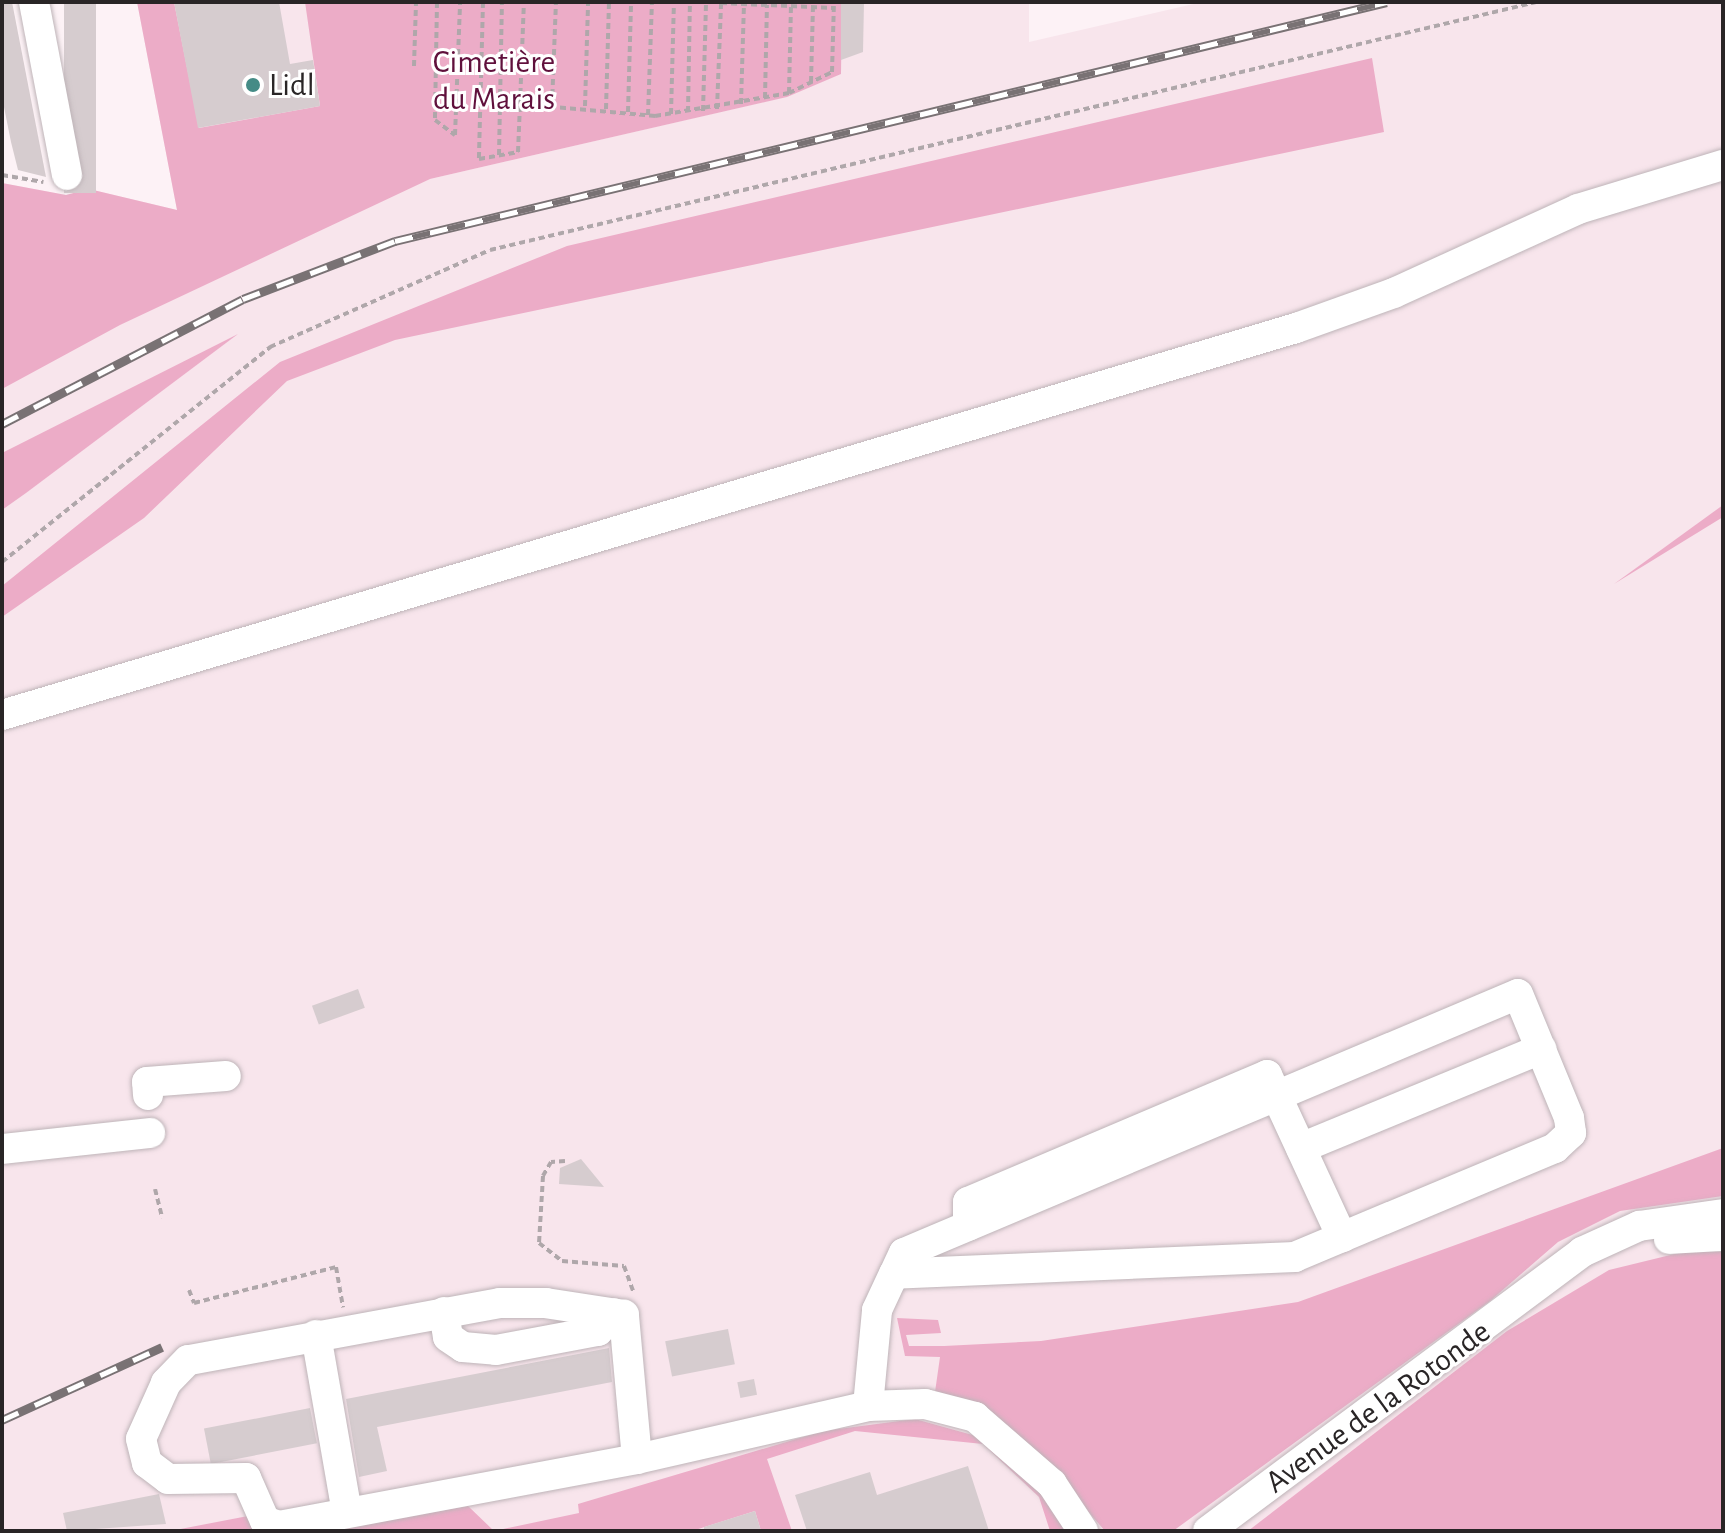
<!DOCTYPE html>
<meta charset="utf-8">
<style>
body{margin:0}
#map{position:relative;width:1725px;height:1533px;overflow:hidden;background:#fdf2f6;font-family:"Alegreya Sans",sans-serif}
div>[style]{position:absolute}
.built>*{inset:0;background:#f8e5ec}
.green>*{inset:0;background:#ecacc7}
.building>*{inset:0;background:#d6cccf;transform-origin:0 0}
.path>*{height:4px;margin-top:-2px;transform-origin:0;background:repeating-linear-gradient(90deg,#afa7aa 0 6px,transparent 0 10px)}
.roads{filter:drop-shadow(0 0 2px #beb4b8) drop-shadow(0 0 2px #beb4b8)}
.minor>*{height:30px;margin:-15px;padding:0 15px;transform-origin:15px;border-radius:15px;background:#fff}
.rail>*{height:9px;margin-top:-4.5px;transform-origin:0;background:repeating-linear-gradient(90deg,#fff 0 18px,#797274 0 36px);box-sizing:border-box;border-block:2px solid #797274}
.dots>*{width:22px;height:22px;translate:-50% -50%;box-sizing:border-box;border:4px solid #fff;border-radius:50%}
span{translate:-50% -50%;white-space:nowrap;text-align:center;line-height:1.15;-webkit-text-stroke:6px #fff;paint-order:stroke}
.park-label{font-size:32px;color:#60103c}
.poi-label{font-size:32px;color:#292526}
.left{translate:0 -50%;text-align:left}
.street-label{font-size:32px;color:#292526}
.frame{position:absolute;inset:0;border:4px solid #292526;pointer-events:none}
</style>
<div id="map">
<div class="built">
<div style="clip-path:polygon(137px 2px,395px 2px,430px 179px,786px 97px,840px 74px,842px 2px,1029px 2px,1029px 42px,1202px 2px,1723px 2px,1723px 1531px,2px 1531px,2px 183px,66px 195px,89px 189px,177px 210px)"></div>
</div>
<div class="green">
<div style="clip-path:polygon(137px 2px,174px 2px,199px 128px,320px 106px,305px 2px,842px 2px,841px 74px,787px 97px,430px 179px,120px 325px,2px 389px,2px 183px,66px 195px,89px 189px,177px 210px)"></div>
<div style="clip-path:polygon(1372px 58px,1384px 132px,395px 340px,287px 381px,144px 518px,2px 617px,2px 586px,280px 362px,567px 246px)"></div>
<div style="clip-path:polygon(238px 334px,26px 493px,2px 510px,2px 453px)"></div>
<div style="clip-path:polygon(1723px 505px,1723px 517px,1614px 584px)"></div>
<div style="clip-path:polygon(1723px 1148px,1723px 1196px,1620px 1211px,1558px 1242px,1490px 1301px,1173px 1531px,1105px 1531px,1053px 1471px,935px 1392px,940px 1357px,905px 1356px,897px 1318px,938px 1320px,941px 1333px,906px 1335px,909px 1346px,944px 1346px,1041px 1341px,1298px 1302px)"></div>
<div style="clip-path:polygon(1695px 1249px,1723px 1252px,1723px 1531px,1248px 1531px,1507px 1331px,1609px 1270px)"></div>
<div style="clip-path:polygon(915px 1419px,987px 1439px,1045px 1494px,1069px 1531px,1050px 1531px,1039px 1497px,983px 1444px,855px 1431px,767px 1459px,792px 1531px,761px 1531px,755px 1511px,692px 1531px,321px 1531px,468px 1506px,494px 1531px,579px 1513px,578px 1504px,823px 1431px)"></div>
<div style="clip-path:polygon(248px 1516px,257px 1531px,170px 1531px)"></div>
</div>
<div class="building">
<div style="clip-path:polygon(2px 2px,12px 2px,46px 177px,18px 170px,11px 142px,2px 97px)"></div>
<div style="left:64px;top:2px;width:32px;height:191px"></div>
<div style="clip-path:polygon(174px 2px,279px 2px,290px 64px,313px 60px,320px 106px,198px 128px)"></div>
<div style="clip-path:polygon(841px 2px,864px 2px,863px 52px,841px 60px)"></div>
<div style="left:358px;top:989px;width:20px;height:49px;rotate:70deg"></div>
<div style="clip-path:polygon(581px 1159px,604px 1187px,559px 1184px,560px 1168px)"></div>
<div style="left:728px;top:1329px;width:36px;height:64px;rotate:79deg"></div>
<div style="clip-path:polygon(609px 1348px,612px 1382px,377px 1427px,387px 1471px,359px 1477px,346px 1399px)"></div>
<div style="left:754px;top:1379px;width:16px;height:17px;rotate:79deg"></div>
<div style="left:310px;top:1408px;width:36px;height:108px;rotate:79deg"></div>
<div style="clip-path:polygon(968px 1466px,989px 1531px,807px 1531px,795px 1495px,870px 1472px,877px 1495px)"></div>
<div style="clip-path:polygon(159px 1494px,166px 1524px,67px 1531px,63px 1513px)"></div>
<div style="clip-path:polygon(755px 1511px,761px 1531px,704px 1531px,704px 1527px)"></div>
</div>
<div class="path">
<div style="left:437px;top:2px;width:118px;rotate:91deg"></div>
<div style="left:435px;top:120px;width:25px;rotate:37deg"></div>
<div style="left:455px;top:135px;width:133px;rotate:-87.8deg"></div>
<div style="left:483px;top:2px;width:157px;rotate:91.5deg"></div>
<div style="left:479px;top:159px;width:40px;rotate:-10deg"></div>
<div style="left:518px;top:152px;width:48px;rotate:-87.6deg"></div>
<div style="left:520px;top:104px;width:136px;rotate:5.1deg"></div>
<div style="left:655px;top:116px;width:136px;rotate:-9.7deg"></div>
<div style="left:789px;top:93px;width:48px;rotate:-26deg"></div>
<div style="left:832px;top:72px;width:70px;rotate:-88.4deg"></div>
<div style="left:721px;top:3px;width:112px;rotate:2.6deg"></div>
<div style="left:414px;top:66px;width:64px;rotate:-88.2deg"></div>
<div style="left:811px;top:82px;width:75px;rotate:-88.5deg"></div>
<div style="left:789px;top:93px;width:87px;rotate:-88.7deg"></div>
<div style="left:765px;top:98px;width:93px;rotate:-88.8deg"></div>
<div style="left:520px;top:104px;width:102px;rotate:-87.8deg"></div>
<div style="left:741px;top:104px;width:100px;rotate:-88.3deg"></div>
<div style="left:552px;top:105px;width:103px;rotate:-87.8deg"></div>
<div style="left:585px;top:106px;width:104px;rotate:-88.3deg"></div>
<div style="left:606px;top:109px;width:107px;rotate:-88.4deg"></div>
<div style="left:717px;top:109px;width:106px;rotate:-87.8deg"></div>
<div style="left:703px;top:111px;width:109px;rotate:-88.4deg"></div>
<div style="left:628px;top:112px;width:110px;rotate:-88.4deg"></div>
<div style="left:688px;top:112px;width:110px;rotate:-89deg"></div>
<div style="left:671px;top:114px;width:112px;rotate:-88.5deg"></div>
<div style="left:648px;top:115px;width:113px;rotate:-88deg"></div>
<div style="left:499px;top:155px;width:153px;rotate:-88.9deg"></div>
<div style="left:2px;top:175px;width:42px;rotate:9.7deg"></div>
<div style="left:2px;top:562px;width:344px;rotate:-38.7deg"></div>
<div style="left:270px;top:347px;width:240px;rotate:-23.8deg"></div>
<div style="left:490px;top:250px;width:1076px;rotate:-13.33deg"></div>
<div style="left:565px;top:1161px;width:14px;rotate:176deg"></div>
<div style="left:551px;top:1162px;width:16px;rotate:120deg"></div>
<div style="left:543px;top:1176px;width:67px;rotate:93.4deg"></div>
<div style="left:539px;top:1243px;width:29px;rotate:38deg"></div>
<div style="left:562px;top:1261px;width:62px;rotate:4.6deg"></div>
<div style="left:624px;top:1266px;width:27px;rotate:70deg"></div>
<div style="left:155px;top:1189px;width:30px;rotate:76deg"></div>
<div style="left:189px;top:1290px;width:14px;rotate:69deg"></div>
<div style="left:194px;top:1303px;width:146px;rotate:-14.2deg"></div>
<div style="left:336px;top:1267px;width:41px;rotate:80.1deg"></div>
</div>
<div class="roads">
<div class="minor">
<div style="left:34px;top:2px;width:176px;rotate:79.2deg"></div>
<div style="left:2px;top:715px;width:1351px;rotate:-16.65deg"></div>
<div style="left:1296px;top:328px;width:104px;rotate:-19.7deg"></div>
<div style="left:1394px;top:293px;width:202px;rotate:-24.5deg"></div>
<div style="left:1578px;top:209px;width:152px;rotate:-16.9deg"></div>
<div style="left:148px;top:1095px;width:13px;rotate:-94deg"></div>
<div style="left:147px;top:1082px;width:79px;rotate:-4.3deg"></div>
<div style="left:1301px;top:1148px;width:260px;rotate:-22.4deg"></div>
<div style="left:2px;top:1149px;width:149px;rotate:-6.2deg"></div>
<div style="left:968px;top:1226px;width:24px;rotate:-90deg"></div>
<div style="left:968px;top:1202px;width:325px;rotate:-23deg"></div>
<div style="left:1267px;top:1075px;width:179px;rotate:65.2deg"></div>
<div style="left:1669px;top:1239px;width:54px;rotate:-3.2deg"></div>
<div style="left:444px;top:1312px;width:25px;rotate:81deg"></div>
<div style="left:448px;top:1337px;width:18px;rotate:34deg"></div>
<div style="left:463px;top:1347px;width:33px;rotate:5deg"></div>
<div style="left:496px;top:1350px;width:104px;rotate:-10.6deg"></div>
<div style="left:598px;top:1331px;width:24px;rotate:-48deg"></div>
<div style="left:316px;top:1335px;width:180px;rotate:80.1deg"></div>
<div style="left:868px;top:1406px;width:96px;rotate:-84.6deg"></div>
<div style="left:877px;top:1310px;width:40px;rotate:-65deg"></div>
<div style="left:894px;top:1274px;width:23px;rotate:-65deg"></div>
<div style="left:904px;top:1253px;width:666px;rotate:-22.87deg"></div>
<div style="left:1518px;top:994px;width:134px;rotate:67.6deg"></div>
<div style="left:1569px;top:1118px;width:15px;rotate:82deg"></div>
<div style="left:1571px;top:1133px;width:22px;rotate:137deg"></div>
<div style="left:1555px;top:1148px;width:282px;rotate:157.3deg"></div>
<div style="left:1295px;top:1257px;width:401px;rotate:177.6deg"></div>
<div style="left:637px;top:1459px;width:145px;rotate:-95.2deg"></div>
<div style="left:624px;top:1315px;width:79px;rotate:-171.3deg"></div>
<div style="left:546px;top:1303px;width:46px;rotate:180deg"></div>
<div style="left:500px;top:1303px;width:317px;rotate:169.6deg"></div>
<div style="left:188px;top:1360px;width:32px;rotate:134deg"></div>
<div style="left:166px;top:1383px;width:61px;rotate:114.1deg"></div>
<div style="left:141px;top:1439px;width:25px;rotate:76deg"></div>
<div style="left:147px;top:1463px;width:26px;rotate:37deg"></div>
<div style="left:168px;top:1479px;width:78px;rotate:-0.7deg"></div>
<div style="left:246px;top:1478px;width:47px;rotate:66.2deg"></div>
<div style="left:265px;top:1521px;width:15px;rotate:20deg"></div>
<div style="left:279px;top:1526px;width:364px;rotate:-10.6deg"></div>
<div style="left:637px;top:1459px;width:237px;rotate:-12.9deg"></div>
<div style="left:868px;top:1406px;width:57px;rotate:-2deg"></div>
<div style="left:925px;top:1404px;width:52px;rotate:14.6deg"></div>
<div style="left:975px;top:1417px;width:102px;rotate:41deg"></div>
<div style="left:1052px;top:1484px;width:56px;rotate:56.6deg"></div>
<div style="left:1208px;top:1531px;width:467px;rotate:-36.7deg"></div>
<div style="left:1582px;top:1252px;width:63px;rotate:-24.5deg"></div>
<div style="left:1639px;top:1226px;width:85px;rotate:-8.1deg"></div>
</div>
</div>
<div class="rail">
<div style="left:2px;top:424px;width:271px;rotate:-27.4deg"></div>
<div style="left:243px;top:299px;width:163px;rotate:-20.9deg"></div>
<div style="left:395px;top:241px;width:1020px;rotate:-13.55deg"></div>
<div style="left:2px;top:1420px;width:176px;rotate:-24.5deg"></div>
</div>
<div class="dots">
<div style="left:253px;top:85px;background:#458b86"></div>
</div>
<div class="park-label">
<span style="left:494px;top:81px">Cimetière<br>du Marais</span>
</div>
<div class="poi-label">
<span class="left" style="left:269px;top:85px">Lidl</span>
</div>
<div class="street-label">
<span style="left:1378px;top:1407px;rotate:-36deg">Avenue de la Rotonde</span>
</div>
<div class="frame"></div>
</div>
